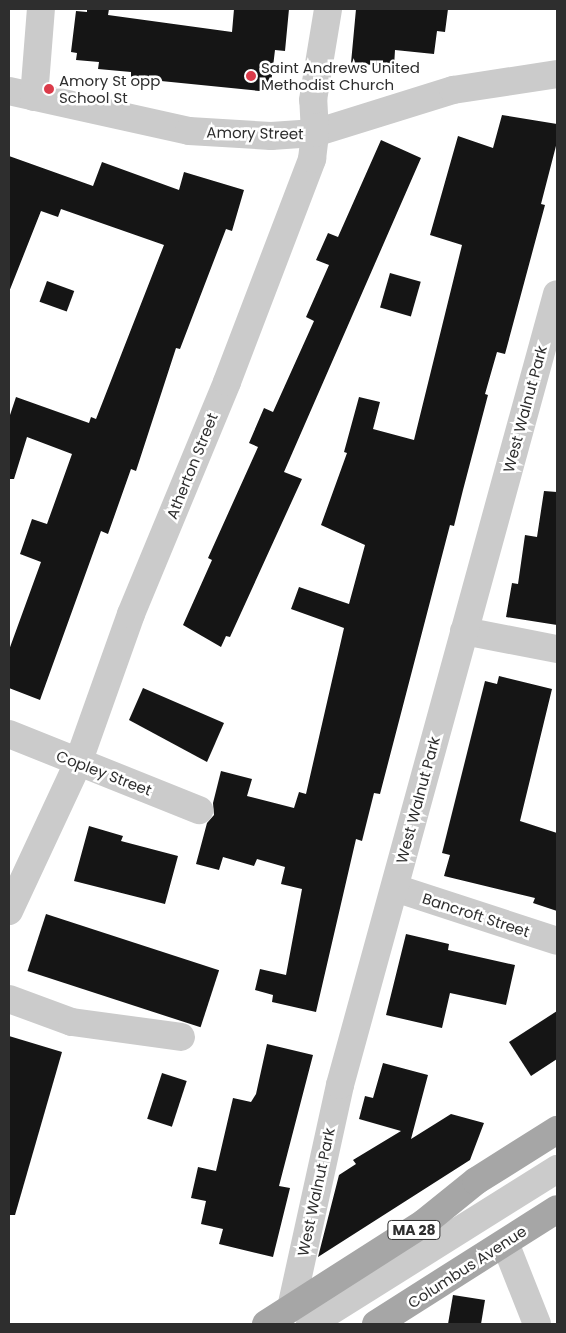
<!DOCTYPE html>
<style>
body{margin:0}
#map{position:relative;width:566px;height:1333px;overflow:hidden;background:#fff;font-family:Poppins,sans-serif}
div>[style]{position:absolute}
.building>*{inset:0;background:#151515;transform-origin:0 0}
.minor>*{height:28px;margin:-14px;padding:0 14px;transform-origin:14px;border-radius:14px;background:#cbcbcb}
.major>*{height:28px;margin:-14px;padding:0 14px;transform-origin:14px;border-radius:14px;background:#a6a6a6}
.dots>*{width:14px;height:14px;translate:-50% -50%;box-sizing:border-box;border:2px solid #fff;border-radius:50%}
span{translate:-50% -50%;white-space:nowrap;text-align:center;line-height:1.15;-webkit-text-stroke:5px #fff;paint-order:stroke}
.shield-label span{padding:1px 4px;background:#fff;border:1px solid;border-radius:4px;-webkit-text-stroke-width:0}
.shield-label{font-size:14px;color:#2e2e2e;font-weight:700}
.poi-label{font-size:15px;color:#2e2e2e}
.left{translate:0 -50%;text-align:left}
.street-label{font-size:15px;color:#2e2e2e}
.frame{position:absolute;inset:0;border:10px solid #2e2e2e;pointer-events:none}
</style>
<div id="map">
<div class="building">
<div style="clip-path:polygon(87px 9px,109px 9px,108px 15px,232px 32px,234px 9px,289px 9px,285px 51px,275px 50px,270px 92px,131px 78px,131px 72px,98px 69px,99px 62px,76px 60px,77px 53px,71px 52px,76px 11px,87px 12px)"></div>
<div style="clip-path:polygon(356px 9px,448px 9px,445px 32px,437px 31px,434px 54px,395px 50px,394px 67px,351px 63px)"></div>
<div style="clip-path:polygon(502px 115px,557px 124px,557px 142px,541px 204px,545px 205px,505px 354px,497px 352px,485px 394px,488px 395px,463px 490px,454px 526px,450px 525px,380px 794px,374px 793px,362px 841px,356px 839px,316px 1012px,272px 1002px,273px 995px,255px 990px,260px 969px,286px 975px,302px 889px,281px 884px,285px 867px,257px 859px,254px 866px,223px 857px,219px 870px,196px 864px,207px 823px,214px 815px,213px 803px,221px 771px,252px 779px,247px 796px,294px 808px,299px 792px,306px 794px,344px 628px,291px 609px,299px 587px,349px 604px,365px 545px,321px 525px,347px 453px,344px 452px,359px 397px,380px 402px,373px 429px,414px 440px,462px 245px,430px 235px,458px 136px,493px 148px)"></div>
<div style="clip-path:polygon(381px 140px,421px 158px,284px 472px,302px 479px,230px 637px,226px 636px,221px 647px,183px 625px,212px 560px,208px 558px,258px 447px,249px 443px,264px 408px,273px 412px,314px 321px,306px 317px,329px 265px,316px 260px,328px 233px,338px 237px)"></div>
<div style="clip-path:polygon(9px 156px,93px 186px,102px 162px,179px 190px,184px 172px,244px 190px,232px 231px,226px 229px,180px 349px,176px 348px,136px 471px,131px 469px,108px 534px,101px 531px,40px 700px,9px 688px,9px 650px,41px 562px,20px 554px,32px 519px,47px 524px,72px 454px,27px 437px,14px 479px,9px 479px,9px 418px,16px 397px,89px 423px,91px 417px,96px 419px,164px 245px,61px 209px,58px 217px,41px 211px,9px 292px)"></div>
<div style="left:390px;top:273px;width:32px;height:36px;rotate:16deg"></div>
<div style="left:47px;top:281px;width:29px;height:22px;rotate:20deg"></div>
<div style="clip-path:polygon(544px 491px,557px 492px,557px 625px,506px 617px,512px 583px,518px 584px,525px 535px,537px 537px)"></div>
<div style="clip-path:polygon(499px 676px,552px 689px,520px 821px,557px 833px,557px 911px,533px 903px,535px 898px,444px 876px,450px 855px,442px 853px,485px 681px,497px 684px)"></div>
<div style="clip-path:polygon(143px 688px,224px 723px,207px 762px,129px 720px)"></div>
<div style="clip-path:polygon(89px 826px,123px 836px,121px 841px,178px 856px,165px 904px,74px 881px)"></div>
<div style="left:46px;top:914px;width:182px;height:60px;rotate:18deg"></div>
<div style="clip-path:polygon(406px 934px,449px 944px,448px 950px,515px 965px,506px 1005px,450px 993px,442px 1028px,386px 1015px)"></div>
<div style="clip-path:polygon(557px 1011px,557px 1059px,531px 1076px,509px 1042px)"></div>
<div style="clip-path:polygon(9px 1036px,62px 1052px,15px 1215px,9px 1215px)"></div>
<div style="clip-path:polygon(267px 1044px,313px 1055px,279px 1186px,290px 1188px,273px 1257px,219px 1244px,223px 1229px,201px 1224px,206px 1201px,191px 1198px,198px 1167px,216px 1171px,233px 1098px,251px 1102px,256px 1094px)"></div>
<div style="clip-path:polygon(383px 1063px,428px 1075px,411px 1139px,451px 1114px,484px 1123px,470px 1160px,318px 1257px,339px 1175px,356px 1164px,353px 1160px,401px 1131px,359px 1119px,365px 1096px,373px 1098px)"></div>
<div style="left:162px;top:1073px;width:26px;height:48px;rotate:18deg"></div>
<div style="clip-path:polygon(453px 1295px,485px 1300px,481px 1324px,448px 1324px)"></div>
</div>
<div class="minor">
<div style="left:9px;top:91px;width:184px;rotate:12.5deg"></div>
<div style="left:189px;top:131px;width:82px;rotate:3.5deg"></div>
<div style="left:271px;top:136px;width:44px;rotate:-3.9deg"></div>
<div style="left:315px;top:133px;width:145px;rotate:-17.3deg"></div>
<div style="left:453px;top:90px;width:105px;rotate:-8.7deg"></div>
<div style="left:34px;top:97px;width:88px;rotate:-85.5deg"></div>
<div style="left:464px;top:631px;width:95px;rotate:11deg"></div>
<div style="left:9px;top:734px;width:205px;rotate:21.8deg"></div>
<div style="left:395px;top:888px;width:170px;rotate:18.1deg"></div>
<div style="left:9px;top:911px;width:163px;rotate:-65deg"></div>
<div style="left:78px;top:763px;width:158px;rotate:-70.4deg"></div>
<div style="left:131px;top:614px;width:251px;rotate:-67.5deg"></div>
<div style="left:227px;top:382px;width:239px;rotate:-69.1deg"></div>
<div style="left:312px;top:159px;width:26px;rotate:-83deg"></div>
<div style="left:315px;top:133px;width:33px;rotate:-93deg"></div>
<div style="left:313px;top:100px;width:92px;rotate:-80.6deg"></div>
<div style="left:9px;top:999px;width:67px;rotate:20.1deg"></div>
<div style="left:72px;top:1022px;width:110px;rotate:7.8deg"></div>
<div style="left:505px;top:1243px;width:87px;rotate:68.4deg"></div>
<div style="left:291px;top:1308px;width:228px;rotate:-77.6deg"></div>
<div style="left:340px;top:1085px;width:820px;rotate:-74.66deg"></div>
<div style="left:310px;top:1324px;width:292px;rotate:-32.1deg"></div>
</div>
<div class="major">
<div style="left:266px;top:1324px;width:188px;rotate:-32.6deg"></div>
<div style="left:424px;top:1223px;width:67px;rotate:-38.9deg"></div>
<div style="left:476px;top:1181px;width:96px;rotate:-32.2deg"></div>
<div style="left:376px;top:1324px;width:214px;rotate:-32.4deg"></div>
</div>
<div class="dots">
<div style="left:251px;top:76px;background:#db3b4a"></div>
<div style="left:49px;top:89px;background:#db3b4a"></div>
</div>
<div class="shield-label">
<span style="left:414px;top:1230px">MA 28</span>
</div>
<div class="poi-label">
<span class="left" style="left:261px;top:76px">Saint Andrews United<br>Methodist Church</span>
<span class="left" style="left:59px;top:89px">Amory St opp<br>School St</span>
</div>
<div class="street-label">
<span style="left:255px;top:133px;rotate:1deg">Amory Street</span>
<span style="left:525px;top:409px;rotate:-75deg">West Walnut Park</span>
<span style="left:192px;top:466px;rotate:-68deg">Atherton Street</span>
<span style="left:104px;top:773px;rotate:21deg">Copley Street</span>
<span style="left:418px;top:800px;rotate:-75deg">West Walnut Park</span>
<span style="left:476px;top:915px;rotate:18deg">Bancroft Street</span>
<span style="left:316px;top:1192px;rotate:-78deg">West Walnut Park</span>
<span style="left:467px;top:1267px;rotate:-33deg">Columbus Avenue</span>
</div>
<div class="frame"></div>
</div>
